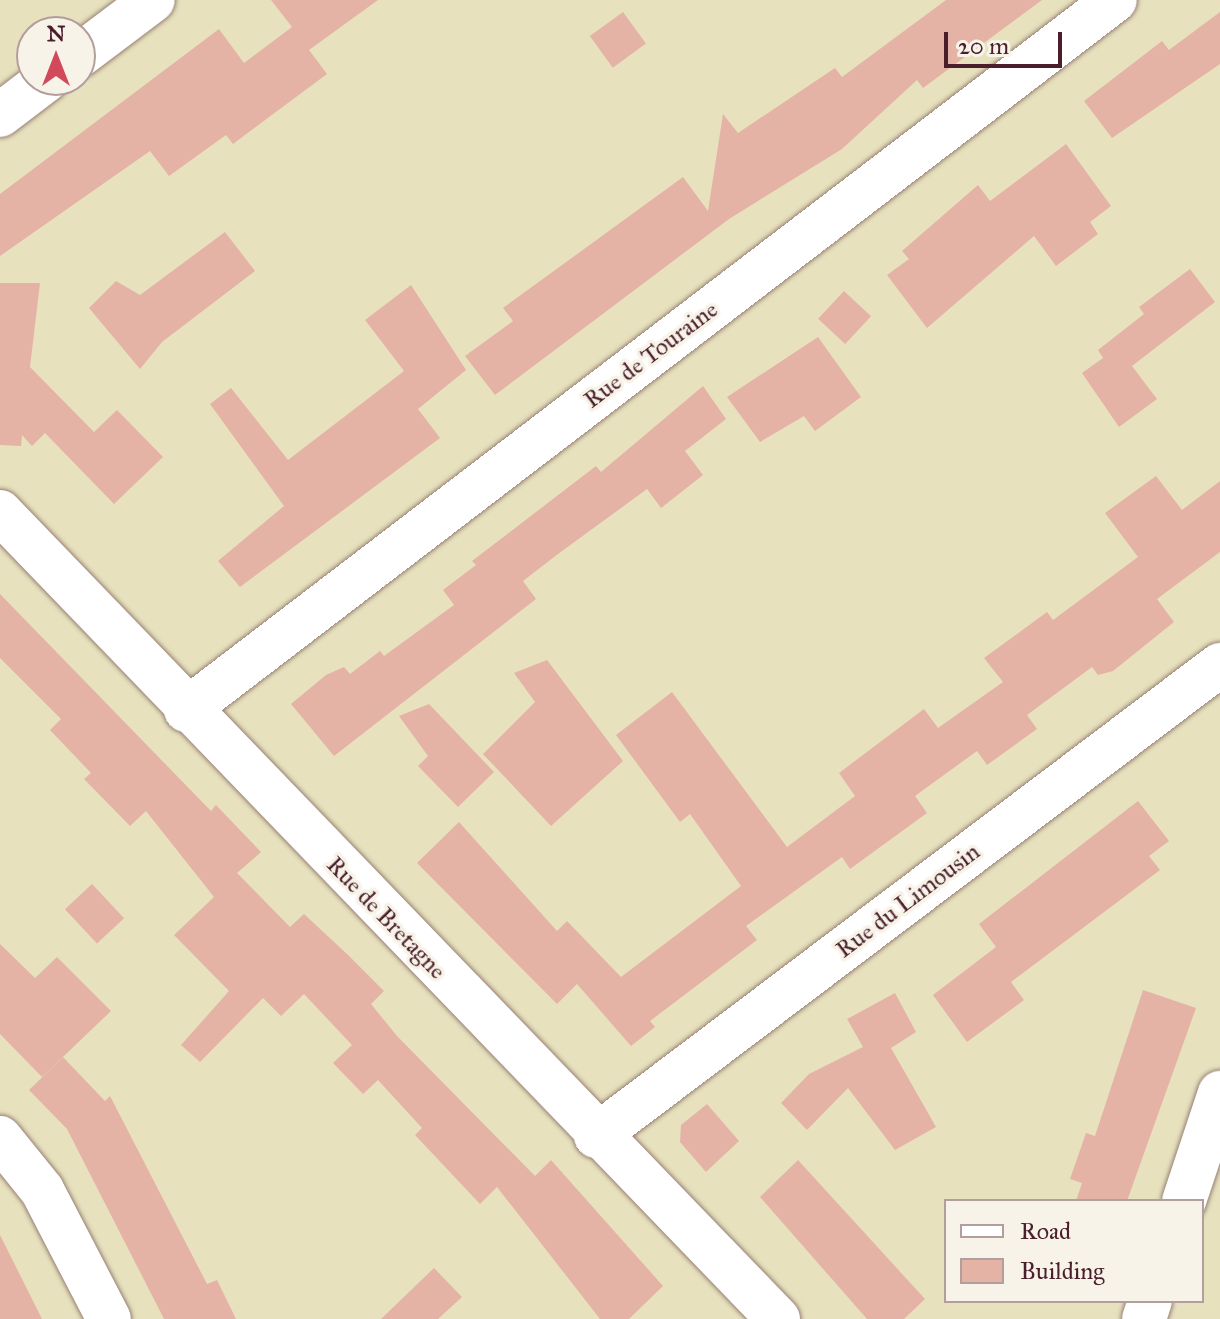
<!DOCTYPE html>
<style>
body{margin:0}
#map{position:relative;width:1220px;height:1319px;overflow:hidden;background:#e7e1be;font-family:"IM FELL Great Primer",serif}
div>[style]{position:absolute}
.building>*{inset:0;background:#e5b3a6;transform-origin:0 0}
.roads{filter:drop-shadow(0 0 2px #988074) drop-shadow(0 0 2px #988074)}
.minor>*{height:44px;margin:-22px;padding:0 22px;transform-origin:22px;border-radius:22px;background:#fff}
span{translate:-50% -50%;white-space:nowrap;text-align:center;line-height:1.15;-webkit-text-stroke:7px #f7f3e8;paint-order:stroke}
.street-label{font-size:24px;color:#4a1f2b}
.legend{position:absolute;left:944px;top:1199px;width:260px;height:104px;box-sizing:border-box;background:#f7f3e8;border:2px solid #b29e9c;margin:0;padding:10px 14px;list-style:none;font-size:24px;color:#4a1f2b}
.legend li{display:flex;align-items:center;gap:16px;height:40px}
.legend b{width:40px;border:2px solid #b29e9c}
.north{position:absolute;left:16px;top:16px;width:80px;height:80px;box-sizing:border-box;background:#f7f3e8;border:2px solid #b29e9c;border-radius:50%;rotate:0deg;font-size:22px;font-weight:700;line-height:32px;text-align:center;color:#4a1f2b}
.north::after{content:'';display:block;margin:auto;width:28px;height:36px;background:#d1495b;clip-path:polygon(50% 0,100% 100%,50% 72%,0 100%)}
.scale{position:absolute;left:944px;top:32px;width:118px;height:36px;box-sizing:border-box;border:4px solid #4a1f2b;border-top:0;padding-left:10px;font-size:24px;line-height:28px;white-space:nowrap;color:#4a1f2b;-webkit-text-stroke:6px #f7f3e8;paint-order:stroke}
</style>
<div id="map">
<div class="building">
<div style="clip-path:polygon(271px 0,378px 0,309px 50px,297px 34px,327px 74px,233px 144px,226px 135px,169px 176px,150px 151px,0 256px,0 194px,219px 29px,244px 63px,292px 27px)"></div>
<div style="clip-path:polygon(946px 0,1042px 0,923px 88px,917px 80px,842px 149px,729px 219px,495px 395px,465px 356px,513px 321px,503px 308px,683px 177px,708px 211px,723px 114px,738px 133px,835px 68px,842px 77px)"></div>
<div style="left:623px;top:12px;width:39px;height:41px;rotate:54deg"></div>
<div style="clip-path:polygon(1220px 12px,1220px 64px,1112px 138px,1084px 101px,1162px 41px,1169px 50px)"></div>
<div style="clip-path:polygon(1066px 144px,1111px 206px,1090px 222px,1098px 234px,1056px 266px,1034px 236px,927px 328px,887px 275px,909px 259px,902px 251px,978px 185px,990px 201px)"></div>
<div style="clip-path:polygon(225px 232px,255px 271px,162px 342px,140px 369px,89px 308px,116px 281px,140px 295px)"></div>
<div style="clip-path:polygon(1190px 269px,1215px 302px,1132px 366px,1157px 399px,1119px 427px,1082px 373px,1103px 358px,1098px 350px,1144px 314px,1139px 307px)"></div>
<div style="clip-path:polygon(0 283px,40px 283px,30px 367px,94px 432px,117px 410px,163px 457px,114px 504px,45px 433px,32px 446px,22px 435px,21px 446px,0 445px)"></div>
<div style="clip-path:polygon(411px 285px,466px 370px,418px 409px,440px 438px,240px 587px,218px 561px,284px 506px,210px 404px,231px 388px,288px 460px,404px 371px,365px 320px)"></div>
<div style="left:844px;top:291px;width:37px;height:38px;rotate:43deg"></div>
<div style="clip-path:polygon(818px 337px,861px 397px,815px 431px,804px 416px,760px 442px,727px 397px)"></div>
<div style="clip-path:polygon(703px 386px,726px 419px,685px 451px,703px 475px,661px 508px,647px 489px,558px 554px,523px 581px,536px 599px,334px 756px,291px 704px,326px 675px,344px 667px,350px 674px,380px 651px,384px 656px,454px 605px,443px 590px,476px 565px,472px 561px,596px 466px,601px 472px)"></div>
<div style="clip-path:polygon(1156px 476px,1182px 510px,1220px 481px,1220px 552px,1157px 599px,1174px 622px,1113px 671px,1098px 675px,1092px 667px,1027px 715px,1037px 729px,987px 765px,977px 751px,915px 796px,927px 813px,850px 869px,842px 857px,746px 926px,757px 940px,650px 1021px,655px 1027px,631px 1046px,577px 984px,557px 1004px,417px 863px,459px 822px,557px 931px,567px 921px,621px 977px,741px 886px,690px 814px,680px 822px,616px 735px,672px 692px,787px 847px,855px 796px,839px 773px,924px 709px,938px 728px,1003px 682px,984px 658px,1047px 612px,1053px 620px,1138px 557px,1105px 513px)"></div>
<div style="clip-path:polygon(0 594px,211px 811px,216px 805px,261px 852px,237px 873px,290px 927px,304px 914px,347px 954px,384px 991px,371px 1004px,397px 1036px,535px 1176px,551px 1160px,663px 1286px,629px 1319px,600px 1319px,497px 1187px,480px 1204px,415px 1135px,422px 1128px,378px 1080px,363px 1094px,333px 1063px,352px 1045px,304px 994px,281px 1016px,263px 998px,200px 1062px,181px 1045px,229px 991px,174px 935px,214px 897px,146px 811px,130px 826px,84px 779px,91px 773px,50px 730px,61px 719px,0 658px)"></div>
<div style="clip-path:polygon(547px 660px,623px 761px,551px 826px,483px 754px,535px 702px,514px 673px)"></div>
<div style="clip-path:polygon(429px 704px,494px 772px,458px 807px,418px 766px,428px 756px,399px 716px)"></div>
<div style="clip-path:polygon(1138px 801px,1169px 841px,1149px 856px,1160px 870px,1011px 982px,1024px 1000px,967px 1042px,933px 995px,996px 947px,979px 924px)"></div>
<div style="left:92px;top:884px;width:47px;height:37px;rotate:47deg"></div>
<div style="clip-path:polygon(0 944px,35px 978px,57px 957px,111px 1011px,42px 1077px,0 1034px)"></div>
<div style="clip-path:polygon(1143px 990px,1196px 1008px,1127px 1201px,1076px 1201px,1082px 1183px,1070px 1179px,1086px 1133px,1095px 1136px)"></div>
<div style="clip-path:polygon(895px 993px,916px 1032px,891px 1048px,936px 1127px,895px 1150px,848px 1088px,807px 1130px,781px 1103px,809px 1074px,863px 1047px,847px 1019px)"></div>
<div style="clip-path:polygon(63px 1057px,105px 1101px,110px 1096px,207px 1284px,217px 1280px,236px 1319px,164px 1319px,67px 1129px,29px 1090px)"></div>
<div style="clip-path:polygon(707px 1104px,739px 1141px,706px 1172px,680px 1142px,681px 1125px)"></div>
<div style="clip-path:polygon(798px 1160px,925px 1299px,904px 1319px,867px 1319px,760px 1197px)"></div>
<div style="clip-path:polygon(0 1235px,42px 1319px,0 1319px)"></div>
<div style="clip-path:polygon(434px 1268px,462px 1297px,438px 1319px,381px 1319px)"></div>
</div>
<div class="roads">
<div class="minor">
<div style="left:80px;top:55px;width:91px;rotate:-37deg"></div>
<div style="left:0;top:115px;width:58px;rotate:-37.3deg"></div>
<div style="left:0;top:512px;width:1121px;rotate:46.05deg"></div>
<div style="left:186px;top:710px;width:1169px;rotate:-37.39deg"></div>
<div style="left:596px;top:1136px;width:782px;rotate:-37.05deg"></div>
<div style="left:0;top:1138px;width:67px;rotate:51.1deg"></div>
<div style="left:42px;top:1190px;width:145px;rotate:62.6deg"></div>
<div style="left:1184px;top:1201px;width:114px;rotate:-71.6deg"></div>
<div style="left:1144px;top:1319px;width:19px;rotate:-72deg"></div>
</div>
</div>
<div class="street-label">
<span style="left:651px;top:355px;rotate:-37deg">Rue de Touraine</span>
<span style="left:908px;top:901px;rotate:-37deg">Rue du Limousin</span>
<span style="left:386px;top:918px;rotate:46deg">Rue de Bretagne</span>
</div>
<ul class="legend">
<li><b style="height:10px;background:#fff"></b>Road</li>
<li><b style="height:22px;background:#e5b3a6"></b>Building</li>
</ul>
<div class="north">N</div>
<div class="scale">20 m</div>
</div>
